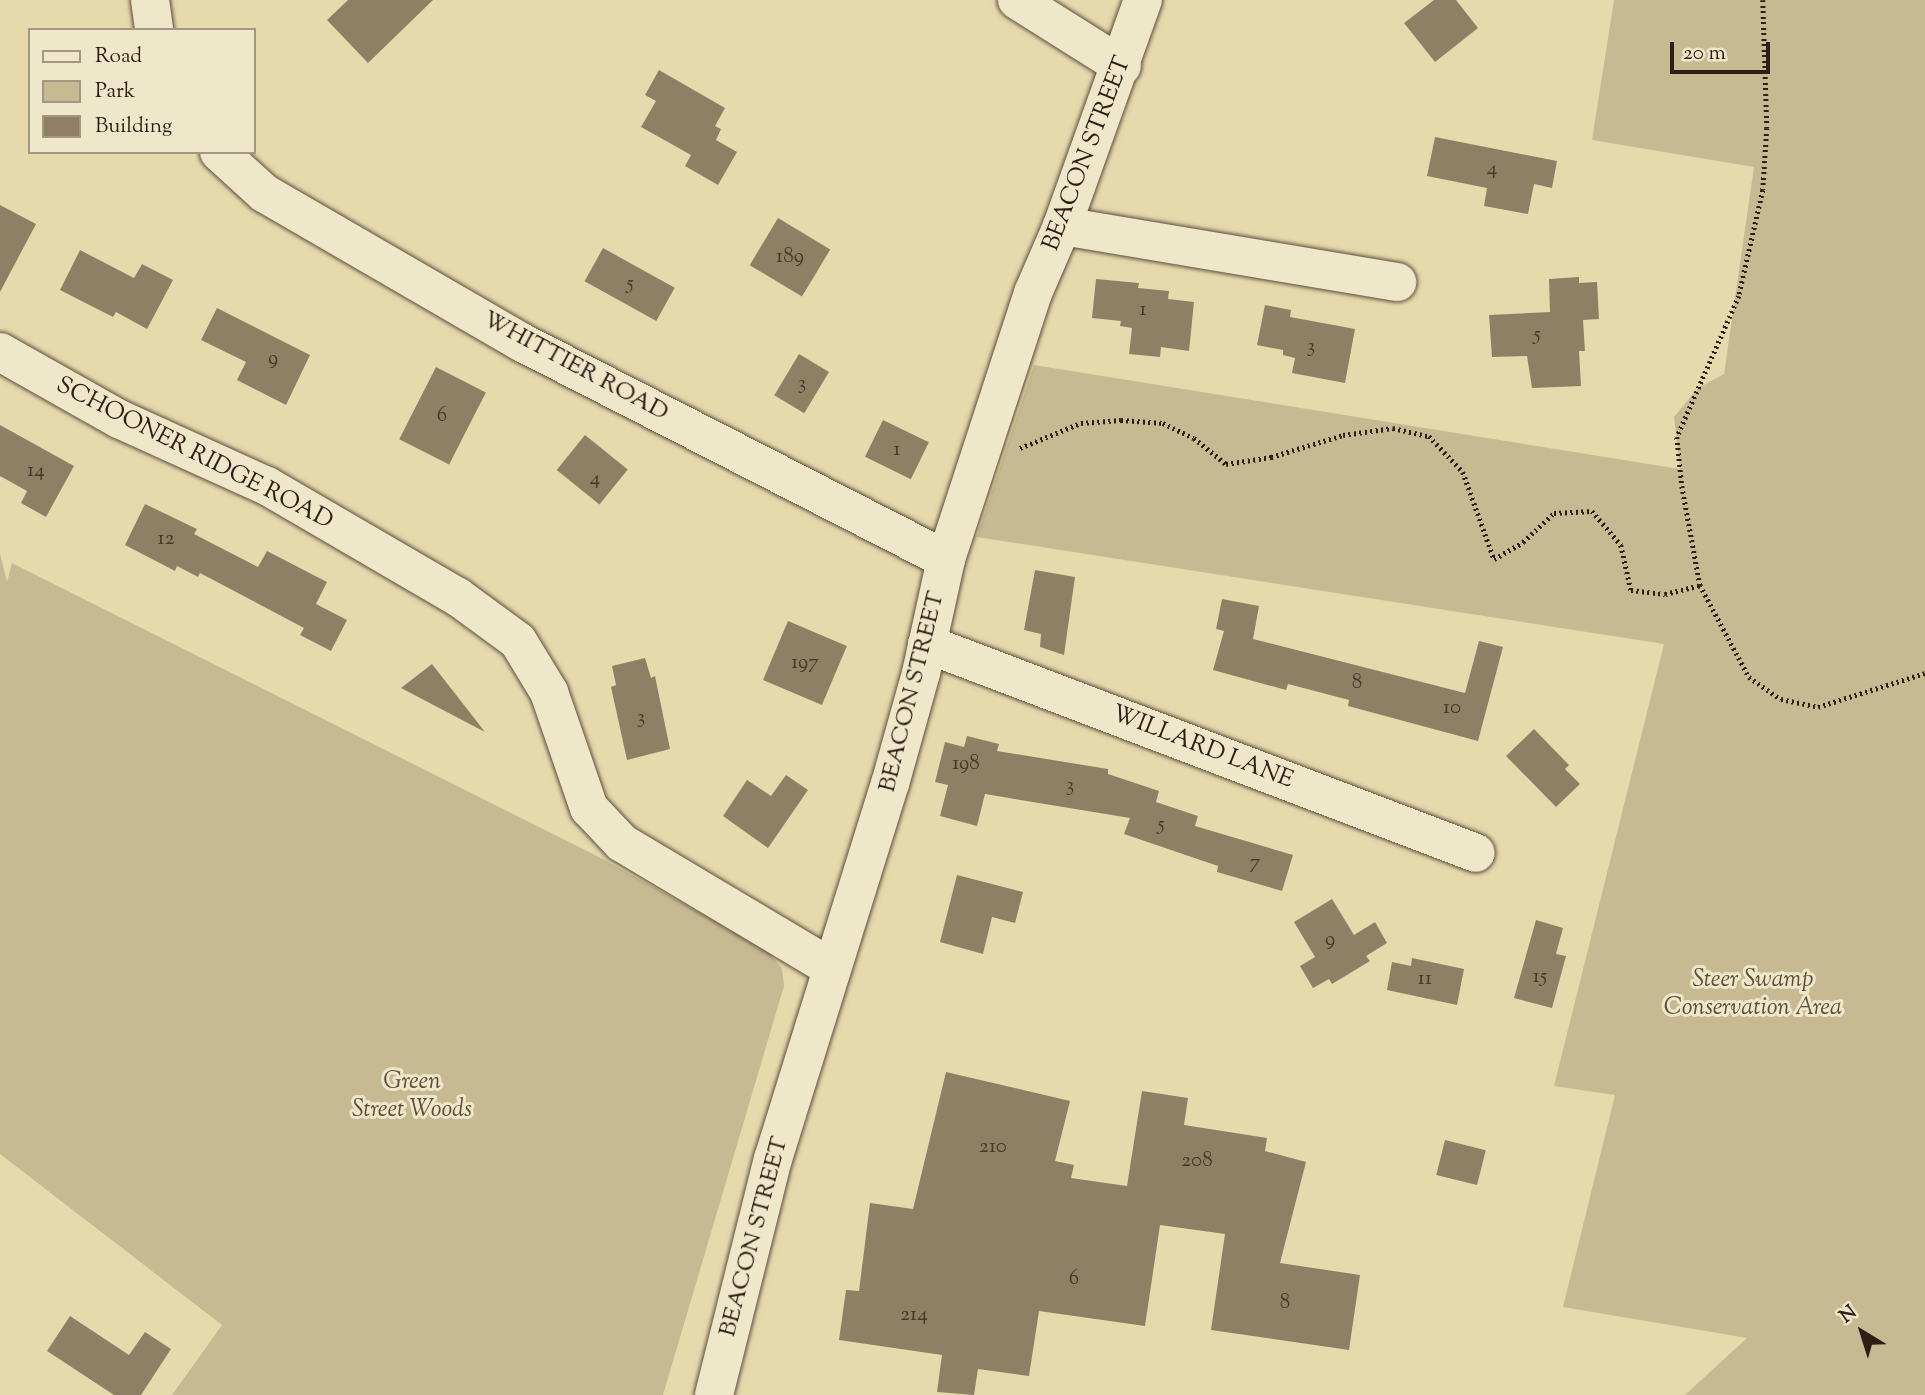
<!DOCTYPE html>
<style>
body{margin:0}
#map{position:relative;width:1925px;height:1395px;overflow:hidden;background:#e6daad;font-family:"Sorts Mill Goudy",serif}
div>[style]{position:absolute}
.green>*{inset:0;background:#c7ba93}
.building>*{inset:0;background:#8f8065;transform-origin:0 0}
.path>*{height:4.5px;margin-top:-2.25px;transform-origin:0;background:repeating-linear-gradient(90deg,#301e16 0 2px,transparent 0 5.5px)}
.roads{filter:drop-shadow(0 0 2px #5e4d3c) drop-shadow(0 0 2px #5e4d3c)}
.street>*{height:38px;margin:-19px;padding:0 19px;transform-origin:19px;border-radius:19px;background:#efe7ca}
.secondary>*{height:38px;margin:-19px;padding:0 19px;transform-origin:19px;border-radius:19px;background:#efe7ca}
span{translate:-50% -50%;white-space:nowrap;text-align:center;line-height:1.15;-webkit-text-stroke:6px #efe7ca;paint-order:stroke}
.number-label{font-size:21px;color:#48362a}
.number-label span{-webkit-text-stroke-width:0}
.street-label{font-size:24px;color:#301e16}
.park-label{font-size:24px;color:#5d4d3c;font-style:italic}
.legend{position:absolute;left:28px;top:28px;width:228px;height:126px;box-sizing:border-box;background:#efe7ca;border:2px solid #a39782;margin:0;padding:9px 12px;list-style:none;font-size:21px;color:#301e16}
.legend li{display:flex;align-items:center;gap:14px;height:35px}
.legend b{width:35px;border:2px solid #a39782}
.north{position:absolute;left:1827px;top:1297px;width:70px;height:70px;-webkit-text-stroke:5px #efe7ca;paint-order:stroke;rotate:322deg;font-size:19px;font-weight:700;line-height:28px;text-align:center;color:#301e16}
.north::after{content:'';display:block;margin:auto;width:24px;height:32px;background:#301e16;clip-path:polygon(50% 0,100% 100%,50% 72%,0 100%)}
.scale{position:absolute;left:1670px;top:42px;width:100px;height:32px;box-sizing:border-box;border:4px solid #301e16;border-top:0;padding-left:9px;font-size:21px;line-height:24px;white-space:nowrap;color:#301e16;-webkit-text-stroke:5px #efe7ca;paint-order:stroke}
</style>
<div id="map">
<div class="green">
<div style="clip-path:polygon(1614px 0,1925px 0,1925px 1395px,1685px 1395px,1747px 1338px,1563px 1307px,1615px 1095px,1554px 1086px,1664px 644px,977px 537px,1034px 365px,1680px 469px,1674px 417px,1698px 388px,1724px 374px,1754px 167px,1592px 140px)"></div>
<div style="clip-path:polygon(0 553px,7px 582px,12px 563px,599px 857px,767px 950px,782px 969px,784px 986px,663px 1395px,172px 1395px,222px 1325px,0 1154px)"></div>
</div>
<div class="building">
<div style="clip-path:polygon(348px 0,433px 0,368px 63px,327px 20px)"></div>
<div style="clip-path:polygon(1434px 0,1456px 0,1478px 28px,1435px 62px,1404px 23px)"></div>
<div style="clip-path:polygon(659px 70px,725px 108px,715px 126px,721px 129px,716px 140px,737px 152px,718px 185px,685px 166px,691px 155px,641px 127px,656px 101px,645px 95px)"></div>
<div style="clip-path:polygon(1435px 137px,1557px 161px,1552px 188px,1534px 184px,1528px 214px,1484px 206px,1487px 188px,1427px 176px)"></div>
<div style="clip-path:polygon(0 205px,36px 224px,0 292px)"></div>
<div style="left:778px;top:218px;width:61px;height:55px;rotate:31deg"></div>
<div style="left:603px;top:248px;width:82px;height:38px;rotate:29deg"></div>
<div style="clip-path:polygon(80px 250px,134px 278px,142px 264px,173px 280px,147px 329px,116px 312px,113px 317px,60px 290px)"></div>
<div style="clip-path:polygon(1579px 277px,1579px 283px,1597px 282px,1599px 319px,1583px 320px,1585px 351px,1579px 351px,1581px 386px,1532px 388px,1527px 356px,1492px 357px,1489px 315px,1550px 312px,1549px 279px)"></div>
<div style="clip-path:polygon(1096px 279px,1139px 283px,1138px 288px,1169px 291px,1168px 299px,1194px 302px,1189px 351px,1161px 347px,1160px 357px,1129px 354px,1132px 328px,1120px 326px,1121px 321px,1092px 318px)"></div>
<div style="clip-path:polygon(1265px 305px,1291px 310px,1290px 317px,1355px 329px,1345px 383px,1292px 373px,1295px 358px,1283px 355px,1283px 350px,1257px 345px)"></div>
<div style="clip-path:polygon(217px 308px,310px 355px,286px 405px,237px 380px,246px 362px,201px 340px)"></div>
<div style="left:799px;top:354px;width:35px;height:48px;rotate:31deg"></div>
<div style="left:436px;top:367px;width:56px;height:81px;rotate:27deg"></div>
<div style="left:883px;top:420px;width:51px;height:41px;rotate:26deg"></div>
<div style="clip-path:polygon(0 425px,74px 466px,46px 517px,21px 503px,27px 491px,0 476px)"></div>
<div style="left:585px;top:435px;width:55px;height:45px;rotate:39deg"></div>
<div style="clip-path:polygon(145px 504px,197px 529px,194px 534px,258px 567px,267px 551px,327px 582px,316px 604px,347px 620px,331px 651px,300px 635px,304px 628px,200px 573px,198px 577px,177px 566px,175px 571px,125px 545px)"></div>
<div style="clip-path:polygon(1035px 570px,1075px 577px,1064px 655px,1040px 647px,1041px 634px,1024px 630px)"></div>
<div style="clip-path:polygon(1222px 599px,1259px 606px,1253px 639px,1465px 693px,1479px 641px,1503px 647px,1478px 741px,1348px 706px,1349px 700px,1288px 684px,1286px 690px,1213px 670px,1224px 631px,1216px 629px)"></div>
<div style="left:788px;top:621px;width:64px;height:64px;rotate:23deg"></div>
<div style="clip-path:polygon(645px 658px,651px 678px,655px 676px,670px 749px,627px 760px,611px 687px,616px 685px,612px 666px)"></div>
<div style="clip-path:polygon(432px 664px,485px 732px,401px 688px)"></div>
<div style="clip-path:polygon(1534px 729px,1569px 765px,1565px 769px,1580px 784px,1556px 807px,1506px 756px)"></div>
<div style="clip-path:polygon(967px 736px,999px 744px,997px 751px,1108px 769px,1108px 774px,1159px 791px,1156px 802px,1198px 816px,1195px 826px,1293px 855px,1282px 891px,1217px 872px,1218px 866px,1124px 834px,1130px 818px,985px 794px,977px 826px,940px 816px,948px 785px,935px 782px,945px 742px,964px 747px)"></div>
<div style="clip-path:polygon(786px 775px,808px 790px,768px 848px,723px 816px,747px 780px,771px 796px)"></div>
<div style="clip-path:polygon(957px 875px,1023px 892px,1015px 923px,992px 917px,983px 954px,940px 942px)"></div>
<div style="clip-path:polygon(1332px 899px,1354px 935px,1375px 922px,1387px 943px,1366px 956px,1370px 961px,1332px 984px,1329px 979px,1313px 988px,1300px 966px,1315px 957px,1294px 922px)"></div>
<div style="clip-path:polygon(1536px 920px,1563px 928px,1556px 954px,1566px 956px,1552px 1008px,1514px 998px)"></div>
<div style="clip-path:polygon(1412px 958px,1464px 969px,1457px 1005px,1387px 990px,1392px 962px,1411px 966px)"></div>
<div style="clip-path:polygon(946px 1072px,1070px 1101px,1055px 1161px,1074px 1165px,1071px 1178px,1127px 1186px,1142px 1091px,1188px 1098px,1184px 1125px,1267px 1138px,1265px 1151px,1306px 1162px,1280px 1263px,1360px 1275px,1349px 1350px,1211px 1330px,1225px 1234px,1160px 1225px,1145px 1326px,1039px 1311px,1029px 1376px,978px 1369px,974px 1395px,937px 1392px,942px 1355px,839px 1340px,846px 1290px,859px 1291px,870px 1203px,913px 1209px)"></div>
<div style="left:1445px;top:1140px;width:42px;height:36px;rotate:14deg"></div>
<div style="clip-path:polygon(70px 1316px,129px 1355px,145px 1332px,171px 1349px,141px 1395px,114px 1395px,47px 1351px)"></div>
</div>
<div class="path">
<div style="left:1763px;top:0;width:128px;rotate:88.2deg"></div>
<div style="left:1767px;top:128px;width:62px;rotate:93.7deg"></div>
<div style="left:1763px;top:190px;width:109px;rotate:102.8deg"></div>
<div style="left:1739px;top:296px;width:154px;rotate:113.7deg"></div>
<div style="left:1677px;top:437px;width:49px;rotate:84.2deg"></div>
<div style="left:1682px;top:486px;width:101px;rotate:79.7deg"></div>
<div style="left:1700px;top:585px;width:104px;rotate:62deg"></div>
<div style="left:1749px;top:677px;width:39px;rotate:35deg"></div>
<div style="left:1781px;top:699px;width:38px;rotate:12deg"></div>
<div style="left:1818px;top:707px;width:112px;rotate:-17.6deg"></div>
<div style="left:1020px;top:448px;width:66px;rotate:-22.3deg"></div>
<div style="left:1081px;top:423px;width:40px;rotate:-4.3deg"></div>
<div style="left:1121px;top:420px;width:42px;rotate:4.1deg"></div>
<div style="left:1163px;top:423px;width:34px;rotate:26deg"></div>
<div style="left:1194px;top:438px;width:41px;rotate:39.1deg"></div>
<div style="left:1226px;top:464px;width:46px;rotate:-8.8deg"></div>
<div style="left:1271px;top:457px;width:75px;rotate:-17deg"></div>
<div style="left:1343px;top:435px;width:50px;rotate:-8deg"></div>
<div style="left:1393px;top:428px;width:37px;rotate:13deg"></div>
<div style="left:1429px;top:436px;width:50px;rotate:46.6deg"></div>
<div style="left:1463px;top:472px;width:92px;rotate:70.4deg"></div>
<div style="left:1494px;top:559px;width:34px;rotate:-30deg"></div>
<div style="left:1523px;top:542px;width:42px;rotate:-43.1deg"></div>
<div style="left:1554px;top:513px;width:38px;rotate:-3deg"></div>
<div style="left:1592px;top:511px;width:45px;rotate:49.5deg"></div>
<div style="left:1621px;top:545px;width:46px;rotate:77.5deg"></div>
<div style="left:1631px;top:590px;width:34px;rotate:7deg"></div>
<div style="left:1665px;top:594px;width:36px;rotate:-14deg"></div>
</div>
<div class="roads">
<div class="street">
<div style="left:150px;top:0;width:30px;rotate:82deg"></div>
<div style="left:1017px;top:0;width:124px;rotate:32.2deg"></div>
<div style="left:219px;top:152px;width:61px;rotate:42.3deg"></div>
<div style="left:264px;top:193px;width:299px;rotate:30.1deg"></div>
<div style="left:523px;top:343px;width:475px;rotate:27.1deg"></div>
<div style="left:1062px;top:226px;width:340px;rotate:9.5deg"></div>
<div style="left:0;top:352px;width:137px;rotate:29.4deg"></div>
<div style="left:119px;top:419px;width:162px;rotate:24.4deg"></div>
<div style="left:267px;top:486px;width:221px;rotate:30.2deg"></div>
<div style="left:458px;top:597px;width:74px;rotate:36.3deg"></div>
<div style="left:518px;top:641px;width:60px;rotate:58.7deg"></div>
<div style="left:549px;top:692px;width:123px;rotate:71deg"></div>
<div style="left:589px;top:808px;width:48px;rotate:46.7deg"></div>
<div style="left:622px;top:843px;width:244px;rotate:30.8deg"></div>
<div style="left:927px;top:644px;width:587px;rotate:20.84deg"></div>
</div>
<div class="secondary">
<div style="left:714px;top:1395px;width:243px;rotate:-76deg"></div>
<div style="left:773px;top:1159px;width:393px;rotate:-72.7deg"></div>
<div style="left:890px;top:784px;width:115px;rotate:-74.4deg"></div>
<div style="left:921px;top:673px;width:117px;rotate:-77.6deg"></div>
<div style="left:946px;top:559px;width:280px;rotate:-71.9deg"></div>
<div style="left:1033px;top:293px;width:73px;rotate:-66.6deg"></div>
<div style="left:1062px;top:226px;width:240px;rotate:-70.3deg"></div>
</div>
</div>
<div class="number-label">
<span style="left:1492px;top:169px">4</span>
<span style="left:790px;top:257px">189</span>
<span style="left:630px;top:284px">5</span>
<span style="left:1143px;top:310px">1</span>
<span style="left:1537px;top:335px">5</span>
<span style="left:1311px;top:347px">3</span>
<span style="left:273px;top:359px">9</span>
<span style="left:802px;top:384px">3</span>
<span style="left:442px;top:416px">6</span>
<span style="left:897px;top:450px">1</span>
<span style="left:36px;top:471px">14</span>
<span style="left:595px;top:479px">4</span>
<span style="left:166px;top:539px">12</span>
<span style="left:805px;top:663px">197</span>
<span style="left:1357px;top:683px">8</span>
<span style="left:1452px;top:708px">10</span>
<span style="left:641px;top:718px">3</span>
<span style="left:966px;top:764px">198</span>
<span style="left:1070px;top:786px">3</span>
<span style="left:1161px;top:825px">5</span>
<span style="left:1255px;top:863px">7</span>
<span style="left:1330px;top:940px">9</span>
<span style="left:1540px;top:977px">15</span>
<span style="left:1425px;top:979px">11</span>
<span style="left:993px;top:1147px">210</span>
<span style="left:1197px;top:1161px">208</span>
<span style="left:1074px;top:1279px">6</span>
<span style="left:1285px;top:1303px">8</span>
<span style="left:914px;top:1315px">214</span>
</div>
<div class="street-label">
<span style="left:1088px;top:154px;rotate:-69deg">BEACON STREET</span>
<span style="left:575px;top:367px;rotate:28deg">WHITTIER ROAD</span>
<span style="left:194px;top:454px;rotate:27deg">SCHOONER RIDGE ROAD</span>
<span style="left:913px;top:692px;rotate:-76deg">BEACON STREET</span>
<span style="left:1202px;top:748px;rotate:21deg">WILLARD LANE</span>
<span style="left:755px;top:1237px;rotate:-75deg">BEACON STREET</span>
</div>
<div class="park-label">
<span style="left:1753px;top:995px">Steer Swamp<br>Conservation Area</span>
<span style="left:412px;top:1097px">Green<br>Street Woods</span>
</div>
<ul class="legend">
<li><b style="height:9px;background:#efe7ca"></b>Road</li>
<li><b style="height:19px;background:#c7ba93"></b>Park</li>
<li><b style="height:19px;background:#8f8065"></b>Building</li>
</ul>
<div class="north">N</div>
<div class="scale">20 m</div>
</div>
